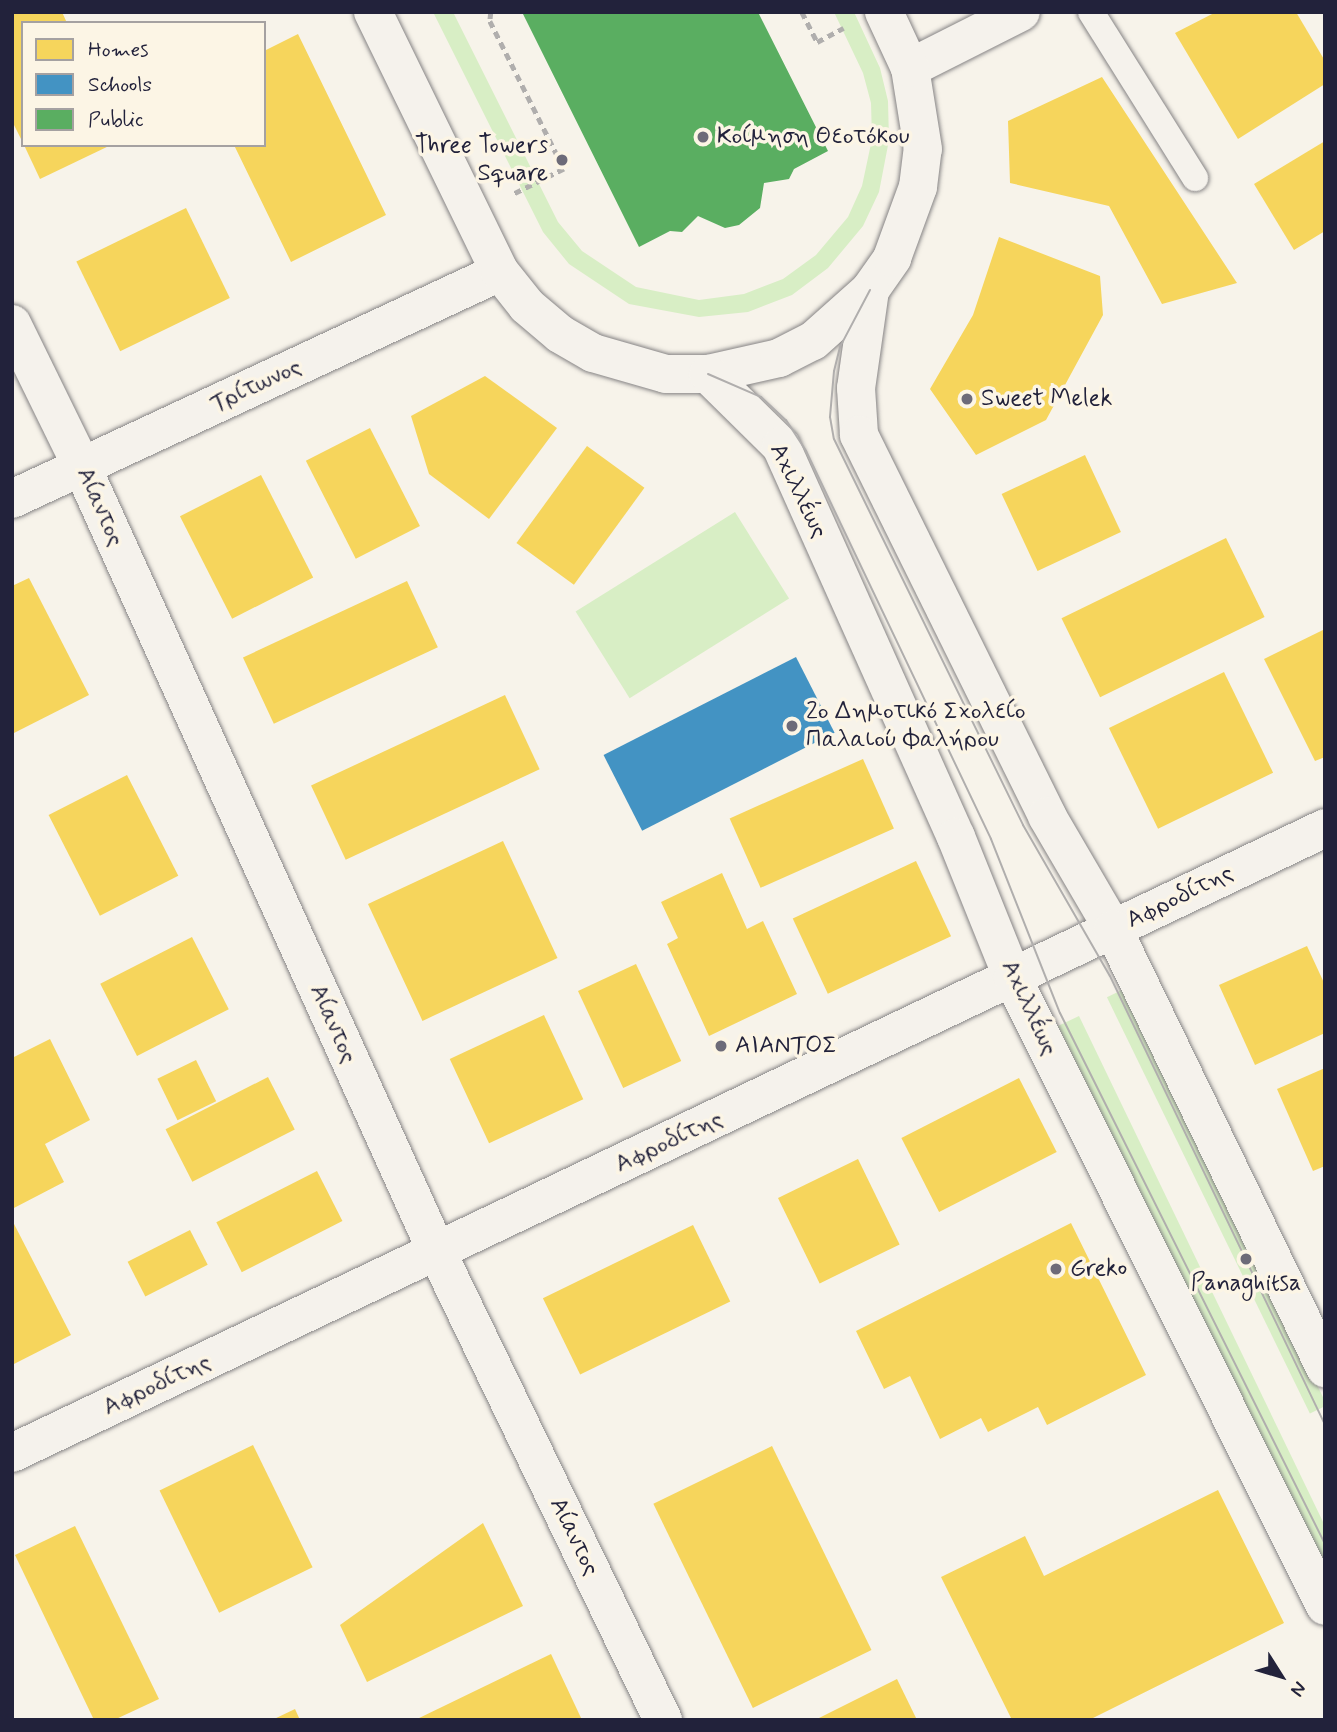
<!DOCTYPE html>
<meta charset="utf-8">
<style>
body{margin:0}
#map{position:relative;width:1337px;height:1732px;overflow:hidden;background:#f7f3ea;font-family:Mynerve,sans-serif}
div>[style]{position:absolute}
.green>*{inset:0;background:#d8eec5;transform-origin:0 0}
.homes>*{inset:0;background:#f6d55c;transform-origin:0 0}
.schools>*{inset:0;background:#4393c3;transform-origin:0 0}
.public>*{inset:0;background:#5aae61}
.path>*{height:4.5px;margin-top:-2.25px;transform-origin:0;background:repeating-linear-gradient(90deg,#b0aead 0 7px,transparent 0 12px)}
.roads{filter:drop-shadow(0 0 2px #868485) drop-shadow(0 0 2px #868485)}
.service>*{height:26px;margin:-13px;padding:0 13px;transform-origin:13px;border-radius:13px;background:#f5f2ec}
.minor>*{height:38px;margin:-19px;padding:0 19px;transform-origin:19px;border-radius:19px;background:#f5f2ec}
.tertiary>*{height:38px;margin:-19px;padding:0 19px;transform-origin:19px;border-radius:19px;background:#f5f2ec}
.secondary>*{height:38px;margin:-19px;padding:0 19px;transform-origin:19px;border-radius:19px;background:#f5f2ec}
.tram>*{height:2px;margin:-1px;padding:0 1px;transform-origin:1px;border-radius:1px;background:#b0aead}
.dots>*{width:19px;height:19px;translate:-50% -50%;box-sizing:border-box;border:4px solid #fcf5e5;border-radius:50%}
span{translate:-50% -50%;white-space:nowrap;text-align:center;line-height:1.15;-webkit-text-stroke:7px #fcf5e5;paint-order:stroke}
.poi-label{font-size:24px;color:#22223b}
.left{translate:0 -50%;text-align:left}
.right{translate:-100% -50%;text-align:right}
.street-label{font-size:24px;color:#22223b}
.frame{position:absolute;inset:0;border:14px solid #22223b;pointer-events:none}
.legend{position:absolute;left:21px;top:21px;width:245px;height:126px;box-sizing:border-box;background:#fcf5e5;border:2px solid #a5a1a1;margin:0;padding:9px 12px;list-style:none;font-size:21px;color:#22223b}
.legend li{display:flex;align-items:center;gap:14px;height:35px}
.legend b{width:35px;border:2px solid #a5a1a1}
.north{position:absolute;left:1246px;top:1641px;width:70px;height:70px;-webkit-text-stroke:5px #fcf5e5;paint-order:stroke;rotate:127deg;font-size:19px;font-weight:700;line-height:28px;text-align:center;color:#22223b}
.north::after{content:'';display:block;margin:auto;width:24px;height:32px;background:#22223b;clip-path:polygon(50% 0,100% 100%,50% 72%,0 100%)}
</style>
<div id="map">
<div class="green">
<div style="clip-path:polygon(433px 12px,453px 12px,558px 222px,582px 251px,636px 287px,699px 300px,744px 294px,783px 279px,816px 255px,848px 217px,862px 186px,872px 139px,871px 103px,863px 73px,834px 12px,854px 12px,880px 68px,888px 101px,889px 140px,879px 192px,863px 226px,828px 268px,792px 295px,748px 312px,699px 317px,629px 304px,569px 264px,543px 232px)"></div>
<div style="left:735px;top:512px;width:102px;height:188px;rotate:58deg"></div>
<div style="left:1124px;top:989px;width:463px;height:19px;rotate:64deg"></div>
<div style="clip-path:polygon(1079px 1016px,1325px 1526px,1325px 1566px,1058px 1026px)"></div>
</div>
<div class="homes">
<div style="clip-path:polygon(12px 12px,62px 12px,67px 23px,23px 23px,23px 143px,12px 121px)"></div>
<div style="clip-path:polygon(1216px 12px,1296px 12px,1325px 61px,1325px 84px,1238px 139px,1175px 33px)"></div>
<div style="clip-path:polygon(298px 34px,386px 215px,291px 262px,234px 145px,264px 145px,264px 51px)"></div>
<div style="clip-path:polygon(1102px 77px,1237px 283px,1162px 304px,1109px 206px,1010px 183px,1008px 121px)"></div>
<div style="clip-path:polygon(1325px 141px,1325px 231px,1294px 250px,1254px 184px)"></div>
<div style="clip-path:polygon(24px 145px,111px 145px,40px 179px)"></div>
<div style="left:186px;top:208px;width:100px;height:122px;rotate:64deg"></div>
<div style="clip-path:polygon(999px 237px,1100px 276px,1103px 315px,1046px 420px,976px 455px,930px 389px,973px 315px)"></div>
<div style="clip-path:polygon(485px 376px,557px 428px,489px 519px,429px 474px,411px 416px)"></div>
<div style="left:370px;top:428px;width:110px;height:72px;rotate:63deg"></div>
<div style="left:587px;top:446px;width:71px;height:120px;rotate:36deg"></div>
<div style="left:1085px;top:455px;width:85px;height:92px;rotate:65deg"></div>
<div style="left:261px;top:475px;width:115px;height:91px;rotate:63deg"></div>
<div style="left:1226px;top:538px;width:88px;height:183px;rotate:64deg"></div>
<div style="clip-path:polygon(29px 578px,89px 695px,12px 734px,12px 586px)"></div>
<div style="left:407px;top:581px;width:73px;height:181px;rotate:65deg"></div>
<div style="clip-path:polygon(1325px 629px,1325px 757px,1315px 761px,1264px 659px)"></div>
<div style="left:1224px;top:672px;width:112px;height:128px;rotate:64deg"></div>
<div style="left:505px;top:695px;width:82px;height:214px;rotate:65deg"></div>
<div style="left:863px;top:759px;width:76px;height:146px;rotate:66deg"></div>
<div style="left:127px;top:775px;width:113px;height:88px;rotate:63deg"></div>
<div style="left:503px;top:841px;width:129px;height:149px;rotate:65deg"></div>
<div style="left:916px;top:861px;width:83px;height:136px;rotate:65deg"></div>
<div style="clip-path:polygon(722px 873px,747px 929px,763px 921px,797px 994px,709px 1036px,667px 944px,678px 938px,661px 902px)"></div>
<div style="left:192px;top:937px;width:81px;height:103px;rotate:63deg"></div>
<div style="clip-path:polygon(1307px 946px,1325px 985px,1325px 1033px,1255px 1065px,1219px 985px)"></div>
<div style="left:636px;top:964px;width:107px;height:64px;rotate:65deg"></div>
<div style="left:544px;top:1015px;width:93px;height:104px;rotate:65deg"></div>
<div style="clip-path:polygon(50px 1039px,90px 1120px,45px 1144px,64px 1182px,12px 1209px,12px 1058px)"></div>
<div style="left:196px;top:1060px;width:46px;height:43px;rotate:64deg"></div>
<div style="clip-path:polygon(1325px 1068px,1325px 1166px,1313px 1171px,1277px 1089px)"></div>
<div style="left:268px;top:1077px;width:59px;height:115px;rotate:63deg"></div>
<div style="left:1019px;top:1078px;width:83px;height:132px;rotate:63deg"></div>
<div style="left:858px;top:1159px;width:95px;height:89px;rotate:64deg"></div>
<div style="left:317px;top:1171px;width:56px;height:113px;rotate:63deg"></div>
<div style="clip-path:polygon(12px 1220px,71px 1335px,12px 1365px)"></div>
<div style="clip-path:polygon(1071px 1223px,1146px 1375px,1047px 1425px,1038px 1407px,988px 1432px,981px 1418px,940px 1439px,910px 1376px,884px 1389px,856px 1331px)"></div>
<div style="left:693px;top:1225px;width:85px;height:167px;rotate:64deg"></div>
<div style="left:190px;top:1230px;width:39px;height:70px;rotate:63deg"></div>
<div style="left:253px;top:1445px;width:136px;height:104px;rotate:64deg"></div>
<div style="left:772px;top:1446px;width:227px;height:132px;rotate:64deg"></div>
<div style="clip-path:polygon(1218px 1490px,1284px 1623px,1089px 1720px,1012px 1720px,941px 1577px,1025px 1536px,1044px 1576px)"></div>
<div style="clip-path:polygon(483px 1523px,523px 1606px,367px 1682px,340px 1625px)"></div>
<div style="clip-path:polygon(75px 1526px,159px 1699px,114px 1720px,94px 1720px,15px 1555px)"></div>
<div style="clip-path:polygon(551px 1654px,582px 1720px,415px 1720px)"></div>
<div style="clip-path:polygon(897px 1679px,917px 1720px,815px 1720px)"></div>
<div style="clip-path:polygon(295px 1709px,300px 1720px,272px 1720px)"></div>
</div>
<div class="schools">
<div style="left:796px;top:657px;width:85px;height:216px;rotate:63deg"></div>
</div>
<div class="public">
<div style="clip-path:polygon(522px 12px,758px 12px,828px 151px,794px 169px,789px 179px,764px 183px,760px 208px,739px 225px,725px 228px,698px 216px,682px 232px,670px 231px,639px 247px)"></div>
</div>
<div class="path">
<div style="left:491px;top:12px;width:9px;rotate:96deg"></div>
<div style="left:490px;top:21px;width:165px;rotate:63.4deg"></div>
<div style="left:564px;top:169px;width:56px;rotate:153.4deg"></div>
<div style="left:802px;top:12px;width:34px;rotate:63deg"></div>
<div style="left:817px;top:42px;width:30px;rotate:-28deg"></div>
</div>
<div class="roads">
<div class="service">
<div style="left:1091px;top:12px;width:196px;rotate:57.9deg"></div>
</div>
<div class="minor">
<div style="left:910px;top:68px;width:124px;rotate:-26.8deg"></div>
<div style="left:12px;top:324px;width:159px;rotate:63.9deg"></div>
<div style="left:82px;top:467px;width:862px;rotate:65.67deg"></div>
<div style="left:437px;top:1252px;width:520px;rotate:64.22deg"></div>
<div style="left:12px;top:499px;width:538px;rotate:-24.95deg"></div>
</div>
<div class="tertiary">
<div style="left:12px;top:1453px;width:1454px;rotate:-25.45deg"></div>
</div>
<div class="secondary">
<div style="left:373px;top:12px;width:289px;rotate:64deg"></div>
<div style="left:500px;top:272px;width:43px;rotate:51.5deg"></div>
<div style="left:527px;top:306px;width:43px;rotate:40.3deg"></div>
<div style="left:560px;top:334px;width:38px;rotate:30deg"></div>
<div style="left:593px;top:353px;width:76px;rotate:16deg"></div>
<div style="left:666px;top:374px;width:42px"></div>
<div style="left:708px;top:374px;width:73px;rotate:-12.7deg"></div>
<div style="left:779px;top:358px;width:38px;rotate:-27deg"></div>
<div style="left:813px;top:341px;width:76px;rotate:-41.8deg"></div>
<div style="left:870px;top:290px;width:39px;rotate:-55deg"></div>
<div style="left:892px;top:258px;width:76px;rotate:-69.9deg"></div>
<div style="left:918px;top:187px;width:38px;rotate:-83deg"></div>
<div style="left:923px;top:149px;width:82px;rotate:-99.1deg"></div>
<div style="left:910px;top:68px;width:62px;rotate:-114.9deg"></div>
<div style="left:870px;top:290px;width:99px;rotate:98.1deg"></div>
<div style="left:856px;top:388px;width:47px;rotate:86.3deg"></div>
<div style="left:859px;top:435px;width:425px;rotate:63.7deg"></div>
<div style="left:1047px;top:816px;width:131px;rotate:59.7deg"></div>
<div style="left:1113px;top:929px;width:488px;rotate:64.2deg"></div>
<div style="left:708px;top:374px;width:103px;rotate:44.6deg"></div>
<div style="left:781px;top:446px;width:428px;rotate:65.9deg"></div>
<div style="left:956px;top:837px;width:153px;rotate:68.1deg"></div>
<div style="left:1013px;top:979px;width:700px;rotate:63.54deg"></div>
</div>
</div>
<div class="tram">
<div style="left:870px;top:290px;width:64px;rotate:117.8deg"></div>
<div style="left:840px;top:347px;width:25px;rotate:104deg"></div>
<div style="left:834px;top:371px;width:46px;rotate:95deg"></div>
<div style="left:830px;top:417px;width:22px;rotate:80deg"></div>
<div style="left:834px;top:439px;width:430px;rotate:63.9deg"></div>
<div style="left:1023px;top:825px;width:174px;rotate:60.1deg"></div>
<div style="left:1110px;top:976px;width:497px;rotate:64.4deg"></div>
<div style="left:708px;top:374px;width:58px;rotate:23.5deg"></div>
<div style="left:761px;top:397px;width:34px;rotate:43deg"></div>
<div style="left:786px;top:420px;width:37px;rotate:57deg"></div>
<div style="left:806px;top:451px;width:430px;rotate:64.5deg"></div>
<div style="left:991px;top:839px;width:187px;rotate:68.4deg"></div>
<div style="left:1060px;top:1013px;width:593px;rotate:63.48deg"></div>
</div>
<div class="dots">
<div style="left:703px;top:137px;background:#6d6b78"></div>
<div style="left:562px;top:160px;background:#6d6b78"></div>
<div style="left:967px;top:399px;background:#6d6b78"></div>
<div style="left:792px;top:726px;background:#6d6b78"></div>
<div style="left:721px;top:1046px;background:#6d6b78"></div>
<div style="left:1246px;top:1259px;background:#6d6b78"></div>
<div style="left:1056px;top:1269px;background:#6d6b78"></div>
</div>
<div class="poi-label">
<span class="left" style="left:717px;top:137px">Κοίμηση Θεοτόκου</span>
<span class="right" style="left:548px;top:160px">Three Towers<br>Square</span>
<span class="left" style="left:981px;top:399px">Sweet Melek</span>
<span class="left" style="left:806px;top:726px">2ο Δημοτικό Σχολείο<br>Παλαιού Φαλήρου</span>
<span class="left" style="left:735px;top:1046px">ΑΙΑΝΤΟΣ</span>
<span class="left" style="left:1070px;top:1269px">Greko</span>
<span style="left:1246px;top:1284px">Panaghitsa</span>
</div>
<div class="street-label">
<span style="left:256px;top:386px;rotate:-25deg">Τρίτωνος</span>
<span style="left:798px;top:491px;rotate:64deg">Αχιλλέως</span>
<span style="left:100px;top:507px;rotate:66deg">Αίαντος</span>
<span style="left:1180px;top:897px;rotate:-26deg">Αφροδίτης</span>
<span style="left:1029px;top:1008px;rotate:65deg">Αχιλλέως</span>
<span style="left:333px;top:1024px;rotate:66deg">Αίαντος</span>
<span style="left:669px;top:1142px;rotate:-25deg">Αφροδίτης</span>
<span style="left:157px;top:1385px;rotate:-25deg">Αφροδίτης</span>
<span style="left:574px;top:1537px;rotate:64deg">Αίαντος</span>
</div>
<div class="frame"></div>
<ul class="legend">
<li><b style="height:19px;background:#f6d55c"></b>Homes</li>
<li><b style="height:19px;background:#4393c3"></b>Schools</li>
<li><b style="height:19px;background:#5aae61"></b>Public</li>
</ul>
<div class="north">N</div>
</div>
